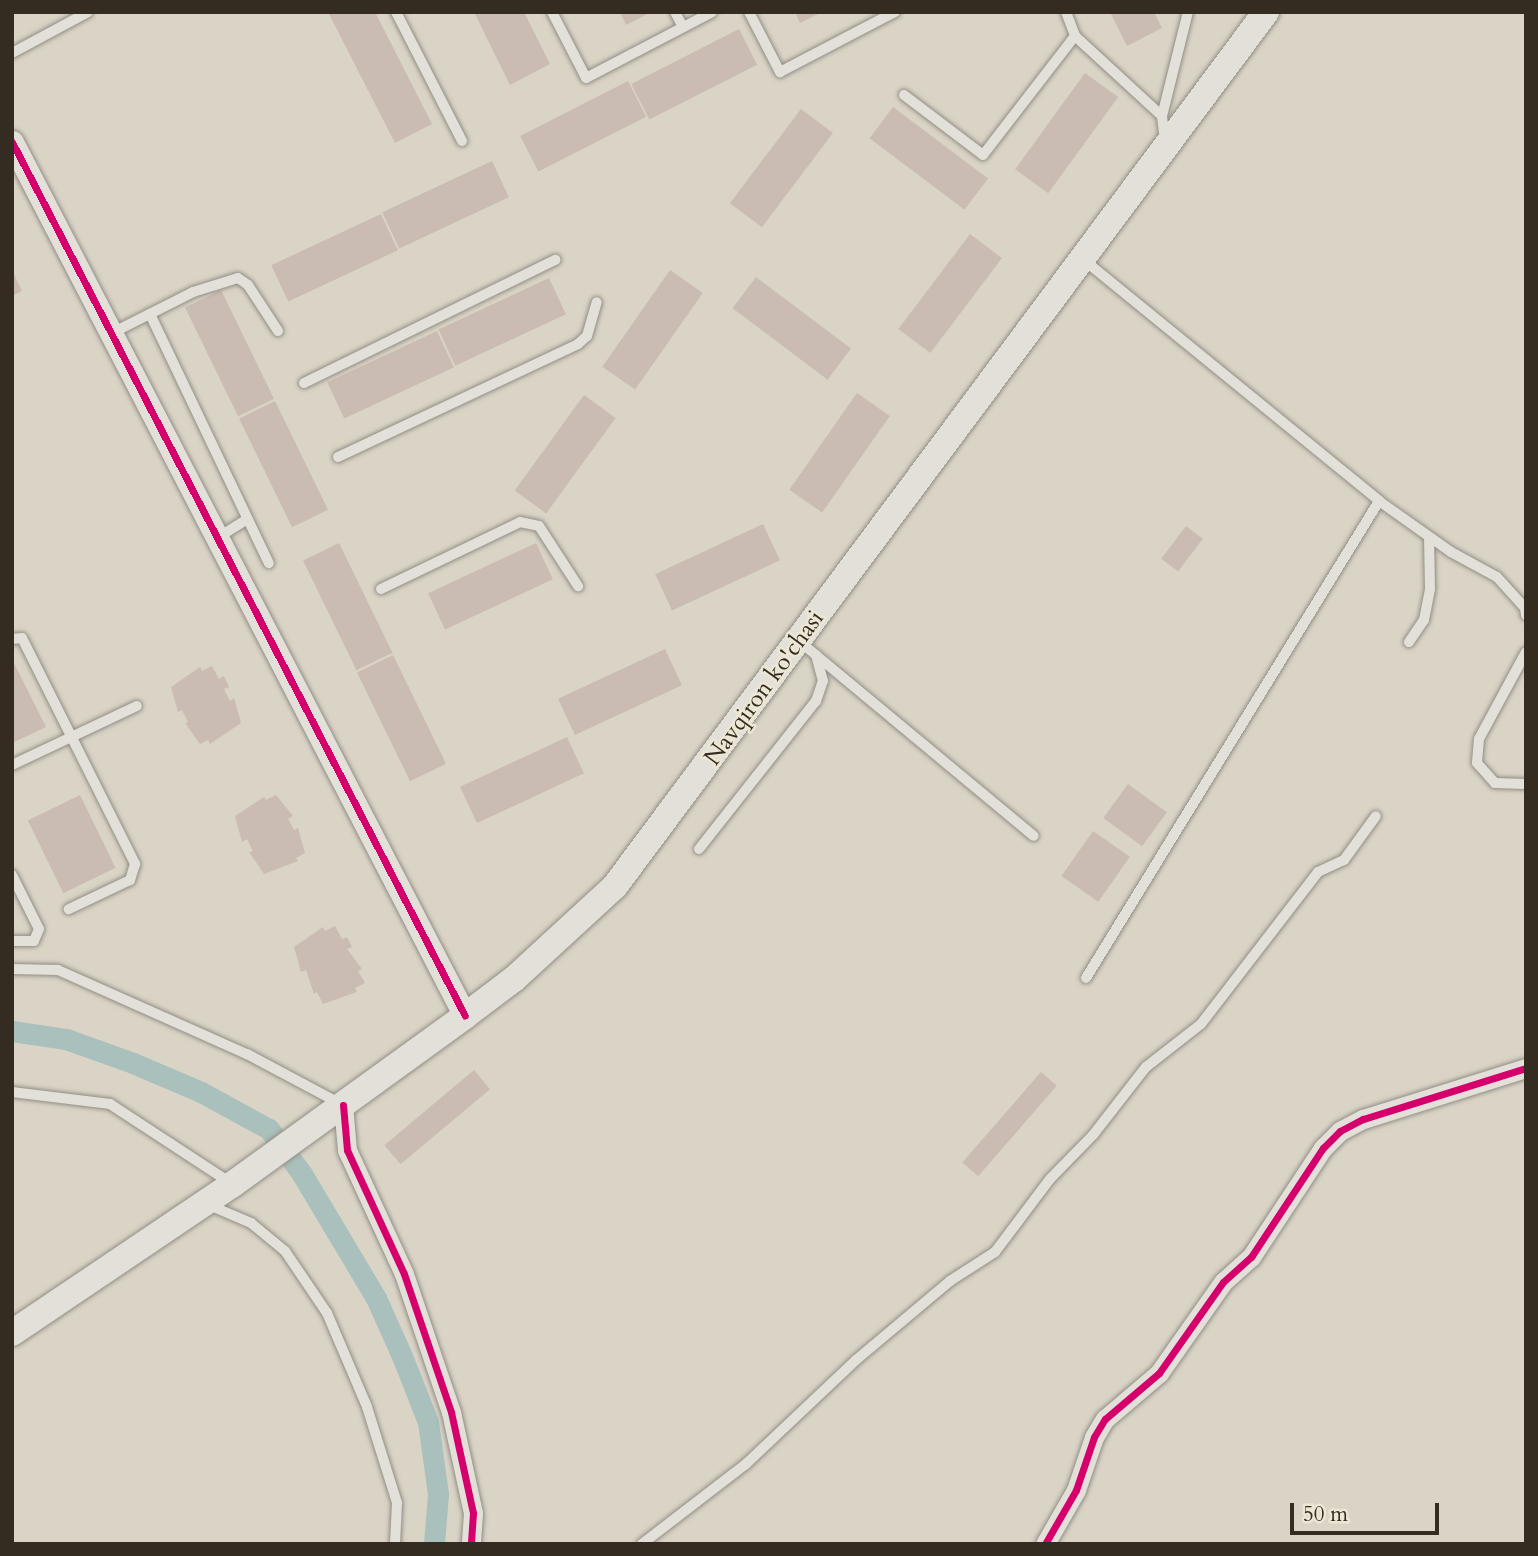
<!DOCTYPE html>
<style>
body{margin:0}
#map{position:relative;width:1538px;height:1556px;overflow:hidden;background:#dad4c6;font-family:Cardo,serif}
div>[style]{position:absolute}
.canal>*{height:21px;margin:-10.5px;padding:0 10.5px;transform-origin:10.5px;border-radius:10.5px;background:#aac0bc}
.building>*{inset:0;background:#cabcb2;transform-origin:0 0}
.roads{filter:drop-shadow(0 0 2px #928e85) drop-shadow(0 0 2px #928e85)}
.service>*{height:10px;margin:-5px;padding:0 5px;transform-origin:5px;border-radius:5px;background:#e3e0d9}
.minor>*{height:19px;margin:-9.5px;padding:0 9.5px;transform-origin:9.5px;border-radius:9.5px;background:#e3e0d9}
.tertiary>*{height:23px;margin:-11.5px;padding:0 11.5px;transform-origin:11.5px;border-radius:11.5px;background:#e3e0d9}
.secondary>*{height:26px;margin:-13px;padding:0 13px;transform-origin:13px;border-radius:13px;background:#e3e0d9}
.cycleway>*{height:7px;margin:-3.5px;padding:0 3.5px;transform-origin:3.5px;border-radius:3.5px;background:#d6006c}
span{translate:-50% -50%;white-space:nowrap;text-align:center;line-height:1.15;-webkit-text-stroke:5px #ece6d5;paint-order:stroke}
.street-label{font-size:24px;color:#342c21}
.frame{position:absolute;inset:0;border:14px solid #342c21;pointer-events:none}
.scale{position:absolute;left:1290px;top:1503px;width:149px;height:32px;box-sizing:border-box;border:4px solid #342c21;border-top:0;padding-left:9px;font-size:21px;line-height:24px;white-space:nowrap;color:#342c21;-webkit-text-stroke:5px #ece6d5;paint-order:stroke}
</style>
<div id="map">
<div class="canal">
<div style="left:12px;top:1031px;width:55px;rotate:8.4deg"></div>
<div style="left:66px;top:1039px;width:71px;rotate:19.7deg"></div>
<div style="left:133px;top:1063px;width:74px;rotate:23.1deg"></div>
<div style="left:201px;top:1092px;width:77px;rotate:28.6deg"></div>
<div style="left:269px;top:1129px;width:56px;rotate:53.7deg"></div>
<div style="left:302px;top:1174px;width:144px;rotate:59.2deg"></div>
<div style="left:376px;top:1298px;width:64px;rotate:65.9deg"></div>
<div style="left:402px;top:1356px;width:71px;rotate:68.5deg"></div>
<div style="left:428px;top:1422px;width:73px;rotate:82.1deg"></div>
<div style="left:438px;top:1494px;width:50px;rotate:94.6deg"></div>
</div>
<div class="building">
<div style="clip-path:polygon(328px 12px,375px 12px,432px 124px,395px 143px)"></div>
<div style="clip-path:polygon(474px 12px,524px 12px,550px 64px,510px 85px)"></div>
<div style="clip-path:polygon(620px 12px,651px 12px,626px 25px)"></div>
<div style="clip-path:polygon(795px 12px,822px 12px,800px 23px)"></div>
<div style="clip-path:polygon(1110px 12px,1154px 12px,1162px 28px,1127px 46px)"></div>
<div style="left:739px;top:29px;width:40px;height:121px;rotate:63deg"></div>
<div style="left:1085px;top:73px;width:41px;height:119px;rotate:36deg"></div>
<div style="left:628px;top:81px;width:40px;height:121px;rotate:63deg"></div>
<div style="left:893px;top:107px;width:119px;height:39px;rotate:37deg"></div>
<div style="left:801px;top:109px;width:40px;height:118px;rotate:37deg"></div>
<div style="left:492px;top:161px;width:40px;height:121px;rotate:65deg"></div>
<div style="left:381px;top:214px;width:40px;height:121px;rotate:65deg"></div>
<div style="left:970px;top:234px;width:40px;height:119px;rotate:37deg"></div>
<div style="clip-path:polygon(12px 270px,22px 291px,12px 296px)"></div>
<div style="left:670px;top:270px;width:40px;height:118px;rotate:35deg"></div>
<div style="left:756px;top:277px;width:119px;height:39px;rotate:37deg"></div>
<div style="left:549px;top:278px;width:40px;height:122px;rotate:65deg"></div>
<div style="left:221px;top:290px;width:121px;height:40px;rotate:64deg"></div>
<div style="left:437px;top:331px;width:40px;height:121px;rotate:65deg"></div>
<div style="left:857px;top:393px;width:40px;height:118px;rotate:35deg"></div>
<div style="left:584px;top:395px;width:39px;height:118px;rotate:36deg"></div>
<div style="left:275px;top:401px;width:121px;height:40px;rotate:64deg"></div>
<div style="left:763px;top:524px;width:40px;height:119px;rotate:65deg"></div>
<div style="left:1186px;top:526px;width:21px;height:41px;rotate:37deg"></div>
<div style="left:339px;top:543px;width:122px;height:40px;rotate:64deg"></div>
<div style="left:536px;top:543px;width:40px;height:119px;rotate:65deg"></div>
<div style="left:665px;top:649px;width:40px;height:118px;rotate:65deg"></div>
<div style="left:393px;top:655px;width:121px;height:40px;rotate:64deg"></div>
<div style="clip-path:polygon(12px 659px,46px 727px,12px 743px)"></div>
<div style="clip-path:polygon(212px 666px,219px 679px,224px 676px,229px 687px,224px 689px,230px 701px,234px 698px,241px 723px,210px 744px,208px 740px,200px 744px,185px 723px,188px 722px,182px 710px,178px 712px,171px 687px,200px 667px,202px 671px)"></div>
<div style="left:567px;top:737px;width:40px;height:118px;rotate:65deg"></div>
<div style="left:1128px;top:784px;width:48px;height:42px;rotate:36deg"></div>
<div style="left:80px;top:795px;width:81px;height:58px;rotate:64deg"></div>
<div style="clip-path:polygon(276px 795px,293px 816px,288px 819px,294px 830px,298px 828px,305px 853px,296px 858px,298px 861px,264px 874px,249px 852px,253px 851px,247px 839px,242px 842px,235px 816px,264px 797px,266px 800px)"></div>
<div style="left:1093px;top:831px;width:45px;height:55px;rotate:35deg"></div>
<div style="clip-path:polygon(335px 926px,342px 939px,347px 937px,352px 947px,347px 949px,362px 969px,358px 971px,365px 983px,355px 988px,357px 992px,323px 1004px,317px 992px,314px 994px,306px 970px,301px 972px,294px 947px,323px 927px,325px 931px)"></div>
<div style="left:474px;top:1070px;width:25px;height:117px;rotate:50deg"></div>
<div style="left:1041px;top:1072px;width:21px;height:120px;rotate:41deg"></div>
</div>
<div class="roads">
<div class="service">
<div style="left:396px;top:12px;width:145px;rotate:62.9deg"></div>
<div style="left:552px;top:12px;width:74px;rotate:62.7deg"></div>
<div style="left:586px;top:78px;width:142px;rotate:-27.6deg"></div>
<div style="left:675px;top:12px;width:17px;rotate:62deg"></div>
<div style="left:749px;top:12px;width:68px;rotate:62.7deg"></div>
<div style="left:780px;top:72px;width:130px;rotate:-27.6deg"></div>
<div style="left:1066px;top:12px;width:26px;rotate:69deg"></div>
<div style="left:1075px;top:36px;width:118px;rotate:42.6deg"></div>
<div style="left:12px;top:53px;width:86px;rotate:-28.3deg"></div>
<div style="left:904px;top:95px;width:99px;rotate:37.2deg"></div>
<div style="left:983px;top:155px;width:150px;rotate:-52.3deg"></div>
<div style="left:1165px;top:141px;width:25px;rotate:-97deg"></div>
<div style="left:1162px;top:116px;width:107px;rotate:-76deg"></div>
<div style="left:1084px;top:260px;width:381px;rotate:39.2deg"></div>
<div style="left:1379px;top:501px;width:88px;rotate:35.3deg"></div>
<div style="left:1451px;top:552px;width:52px;rotate:28.5deg"></div>
<div style="left:1497px;top:577px;width:42px;rotate:47.9deg"></div>
<div style="left:1525px;top:608px;width:7px;rotate:82deg"></div>
<div style="left:150px;top:314px;width:276px;rotate:64.5deg"></div>
<div style="left:112px;top:333px;width:91px;rotate:-26.8deg"></div>
<div style="left:193px;top:292px;width:47px;rotate:-17.3deg"></div>
<div style="left:238px;top:278px;width:12px;rotate:35deg"></div>
<div style="left:248px;top:285px;width:55px;rotate:56.9deg"></div>
<div style="left:304px;top:383px;width:280px;rotate:-26.1deg"></div>
<div style="left:338px;top:457px;width:265px;rotate:-25.2deg"></div>
<div style="left:578px;top:344px;width:12px;rotate:-42deg"></div>
<div style="left:587px;top:336px;width:35px;rotate:-74deg"></div>
<div style="left:217px;top:538px;width:36px;rotate:-32deg"></div>
<div style="left:381px;top:589px;width:154px;rotate:-25.7deg"></div>
<div style="left:520px;top:522px;width:19px;rotate:12deg"></div>
<div style="left:539px;top:526px;width:72px;rotate:57deg"></div>
<div style="left:12px;top:639px;width:10px;rotate:-6deg"></div>
<div style="left:22px;top:638px;width:253px;rotate:63.4deg"></div>
<div style="left:135px;top:864px;width:17px;rotate:107deg"></div>
<div style="left:130px;top:880px;width:68px;rotate:154.6deg"></div>
<div style="left:799px;top:641px;width:305px;rotate:39.7deg"></div>
<div style="left:1409px;top:642px;width:27px;rotate:-56deg"></div>
<div style="left:1424px;top:620px;width:32px;rotate:-79deg"></div>
<div style="left:1430px;top:589px;width:52px;rotate:-91.1deg"></div>
<div style="left:1526px;top:652px;width:99px;rotate:118.4deg"></div>
<div style="left:1479px;top:739px;width:24px;rotate:95deg"></div>
<div style="left:1477px;top:763px;width:27px;rotate:48deg"></div>
<div style="left:1495px;top:783px;width:31px;rotate:2deg"></div>
<div style="left:12px;top:765px;width:138px;rotate:-25.3deg"></div>
<div style="left:699px;top:849px;width:189px;rotate:-51.7deg"></div>
<div style="left:816px;top:701px;width:21px;rotate:-71deg"></div>
<div style="left:823px;top:681px;width:27px;rotate:-105deg"></div>
<div style="left:12px;top:875px;width:60px;rotate:63.4deg"></div>
<div style="left:39px;top:929px;width:13px;rotate:113deg"></div>
<div style="left:34px;top:941px;width:22px;rotate:180deg"></div>
<div style="left:12px;top:969px;width:46px;rotate:1.2deg"></div>
<div style="left:58px;top:970px;width:207px;rotate:24deg"></div>
<div style="left:247px;top:1054px;width:104px;rotate:28deg"></div>
<div style="left:1086px;top:978px;width:560px;rotate:-58.44deg"></div>
<div style="left:12px;top:1092px;width:99px;rotate:7deg"></div>
<div style="left:110px;top:1104px;width:142px;rotate:33.2deg"></div>
<div style="left:209px;top:1205px;width:46px;rotate:23.2deg"></div>
<div style="left:251px;top:1223px;width:44px;rotate:39.5deg"></div>
<div style="left:285px;top:1251px;width:75px;rotate:55.9deg"></div>
<div style="left:327px;top:1313px;width:102px;rotate:66.9deg"></div>
<div style="left:367px;top:1407px;width:101px;rotate:72.6deg"></div>
<div style="left:397px;top:1503px;width:41px;rotate:92.8deg"></div>
<div style="left:642px;top:1544px;width:131px;rotate:-37.6deg"></div>
<div style="left:746px;top:1464px;width:151px;rotate:-43.4deg"></div>
<div style="left:856px;top:1360px;width:123px;rotate:-40deg"></div>
<div style="left:950px;top:1281px;width:54px;rotate:-32.8deg"></div>
<div style="left:995px;top:1252px;width:91px;rotate:-53deg"></div>
<div style="left:1050px;top:1179px;width:62px;rotate:-45.7deg"></div>
<div style="left:1093px;top:1135px;width:86px;rotate:-52.1deg"></div>
<div style="left:1146px;top:1067px;width:70px;rotate:-38deg"></div>
<div style="left:1201px;top:1024px;width:192px;rotate:-52.4deg"></div>
<div style="left:1318px;top:872px;width:29px;rotate:-25deg"></div>
<div style="left:1344px;top:860px;width:54px;rotate:-54deg"></div>
</div>
<div class="minor">
<div style="left:343px;top:1105px;width:45px;rotate:84.9deg"></div>
<div style="left:347px;top:1150px;width:136px;rotate:65.3deg"></div>
<div style="left:404px;top:1274px;width:146px;rotate:71.2deg"></div>
<div style="left:451px;top:1412px;width:103px;rotate:77.7deg"></div>
<div style="left:473px;top:1513px;width:31px;rotate:94deg"></div>
<div style="left:1045px;top:1544px;width:62px;rotate:-60.1deg"></div>
<div style="left:1076px;top:1490px;width:56px;rotate:-71.2deg"></div>
<div style="left:1094px;top:1437px;width:21px;rotate:-59deg"></div>
<div style="left:1105px;top:1419px;width:71px;rotate:-40.4deg"></div>
<div style="left:1159px;top:1373px;width:111px;rotate:-54.9deg"></div>
<div style="left:1223px;top:1282px;width:38px;rotate:-42deg"></div>
<div style="left:1251px;top:1257px;width:131px;rotate:-56.6deg"></div>
<div style="left:1323px;top:1148px;width:24px;rotate:-45deg"></div>
<div style="left:1340px;top:1131px;width:26px;rotate:-28deg"></div>
<div style="left:1363px;top:1119px;width:171px;rotate:-17.4deg"></div>
</div>
<div class="tertiary">
<div style="left:12px;top:142px;width:984px;rotate:62.6deg"></div>
</div>
<div class="secondary">
<div style="left:12px;top:1333px;width:267px;rotate:-34deg"></div>
<div style="left:233px;top:1184px;width:286px;rotate:-35.9deg"></div>
<div style="left:465px;top:1016px;width:61px;rotate:-37.1deg"></div>
<div style="left:514px;top:979px;width:137px;rotate:-42.6deg"></div>
<div style="left:615px;top:886px;width:1090px;rotate:-53.32deg"></div>
</div>
</div>
<div class="cycleway">
<div style="left:12px;top:142px;width:984px;rotate:62.6deg"></div>
<div style="left:343px;top:1105px;width:45px;rotate:84.9deg"></div>
<div style="left:347px;top:1150px;width:136px;rotate:65.3deg"></div>
<div style="left:404px;top:1274px;width:146px;rotate:71.2deg"></div>
<div style="left:451px;top:1412px;width:103px;rotate:77.7deg"></div>
<div style="left:473px;top:1513px;width:31px;rotate:94deg"></div>
<div style="left:1045px;top:1544px;width:62px;rotate:-60.1deg"></div>
<div style="left:1076px;top:1490px;width:56px;rotate:-71.2deg"></div>
<div style="left:1094px;top:1437px;width:21px;rotate:-59deg"></div>
<div style="left:1105px;top:1419px;width:71px;rotate:-40.4deg"></div>
<div style="left:1159px;top:1373px;width:111px;rotate:-54.9deg"></div>
<div style="left:1223px;top:1282px;width:38px;rotate:-42deg"></div>
<div style="left:1251px;top:1257px;width:131px;rotate:-56.6deg"></div>
<div style="left:1323px;top:1148px;width:24px;rotate:-45deg"></div>
<div style="left:1340px;top:1131px;width:26px;rotate:-28deg"></div>
<div style="left:1363px;top:1119px;width:171px;rotate:-17.4deg"></div>
</div>
<div class="street-label">
<span style="left:764px;top:688px;rotate:-54deg">Navqiron ko'chasi</span>
</div>
<div class="frame"></div>
<div class="scale">50 m</div>
</div>
